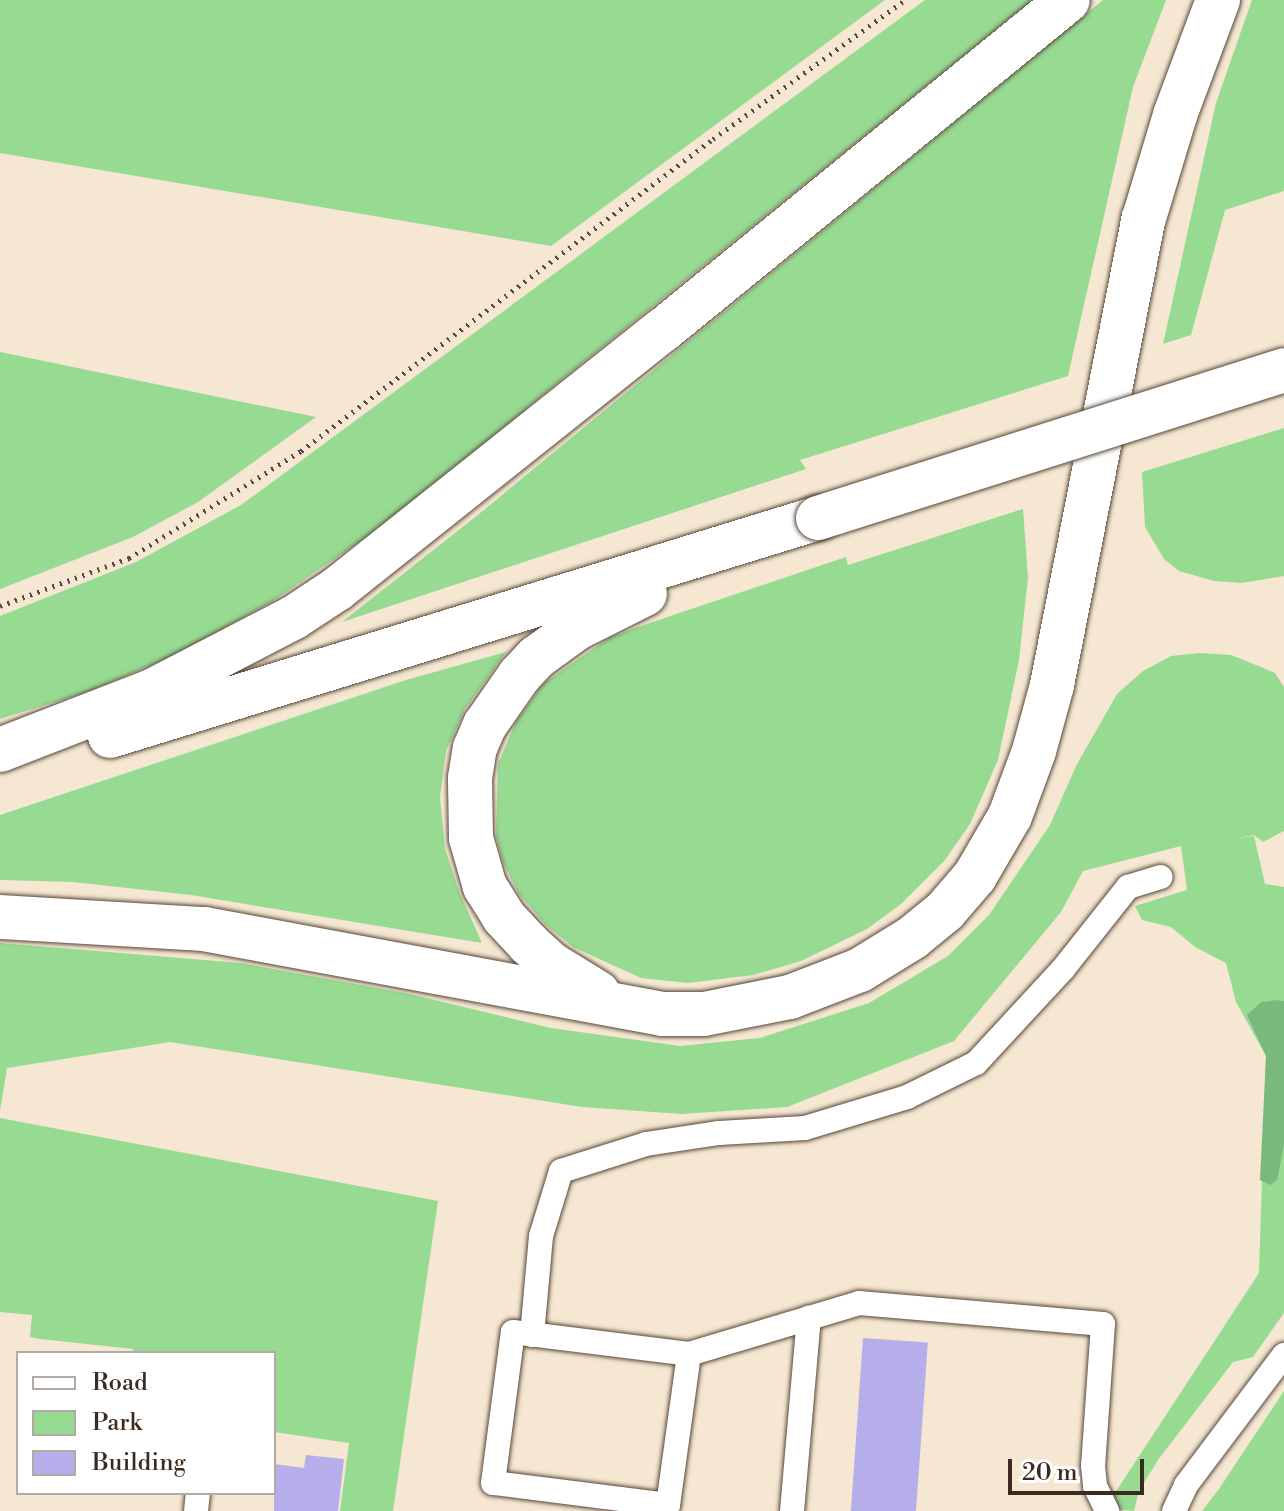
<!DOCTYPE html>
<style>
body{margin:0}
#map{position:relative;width:1284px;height:1511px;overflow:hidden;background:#f5e7d1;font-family:"Libre Bodoni",serif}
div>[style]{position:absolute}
.green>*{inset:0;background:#97da92}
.forest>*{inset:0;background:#79ba7c}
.building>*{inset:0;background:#b6aeea;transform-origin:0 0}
.path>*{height:5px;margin-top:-2.5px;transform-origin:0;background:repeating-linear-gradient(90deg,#574639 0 2px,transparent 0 8px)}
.roads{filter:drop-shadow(0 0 2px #574639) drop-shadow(0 0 2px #574639)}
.service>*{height:24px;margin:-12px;padding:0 12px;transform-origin:12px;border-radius:12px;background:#fff}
.primary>*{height:44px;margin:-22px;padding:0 22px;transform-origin:22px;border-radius:22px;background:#fff}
.bridges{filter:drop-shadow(0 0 2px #574639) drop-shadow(0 0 2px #574639)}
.primary-bridge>*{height:44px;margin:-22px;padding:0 22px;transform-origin:22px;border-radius:22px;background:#fff}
span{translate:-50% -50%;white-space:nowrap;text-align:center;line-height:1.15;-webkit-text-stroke:6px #fff;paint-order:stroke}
.legend{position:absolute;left:16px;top:1351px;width:260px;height:144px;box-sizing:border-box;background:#fff;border:2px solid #b1aaa5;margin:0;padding:10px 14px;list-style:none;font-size:24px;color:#3b2a1e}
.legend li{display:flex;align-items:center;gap:16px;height:40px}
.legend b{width:40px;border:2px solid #b1aaa5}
.scale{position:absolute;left:1008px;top:1459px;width:136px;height:36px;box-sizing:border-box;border:4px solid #3b2a1e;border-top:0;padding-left:10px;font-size:24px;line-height:28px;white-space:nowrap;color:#3b2a1e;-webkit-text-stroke:6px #fff;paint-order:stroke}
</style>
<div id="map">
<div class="green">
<div style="clip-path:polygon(0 0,885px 0,551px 246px,0 153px)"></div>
<div style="clip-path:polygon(925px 0,1033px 0,545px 393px,403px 512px,271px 602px,181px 652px,90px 691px,0 719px,0 616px,136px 562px,241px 505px)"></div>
<div style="clip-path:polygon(1103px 0,1166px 0,1133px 87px,1068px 376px,800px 460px,806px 469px,342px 622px,479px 514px)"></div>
<div style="clip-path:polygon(1252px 0,1284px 0,1284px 191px,1225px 210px,1191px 335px,1163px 344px,1216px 103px)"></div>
<div style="clip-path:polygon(0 352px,316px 417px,198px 502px,133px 537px,0 589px)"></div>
<div style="clip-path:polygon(1284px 428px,1284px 576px,1241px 583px,1214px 581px,1179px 571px,1164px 559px,1145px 527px,1142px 472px)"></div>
<div style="clip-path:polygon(1023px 509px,1028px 578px,1019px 660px,998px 760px,970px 824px,945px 860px,901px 904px,867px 929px,801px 961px,753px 975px,688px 983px,641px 978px,573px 947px,545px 924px,519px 894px,503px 862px,496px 835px,498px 764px,516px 722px,544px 683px,609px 638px,635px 628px,846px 557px,848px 565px)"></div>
<div style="clip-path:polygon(506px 652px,465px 709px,446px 751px,440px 797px,445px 849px,460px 894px,482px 943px,191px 895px,73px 882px,0 880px,0 815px,406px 680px)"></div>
<div style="clip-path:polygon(1200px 653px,1231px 655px,1266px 669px,1275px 673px,1284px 687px,1284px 831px,1263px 842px,1254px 835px,1238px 838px,1254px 836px,1265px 884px,1284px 887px,1284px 1313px,1253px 1357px,1233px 1362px,1158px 1460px,1139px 1491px,1134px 1511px,1121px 1510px,1111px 1499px,1259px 1273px,1266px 1056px,1236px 1002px,1226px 963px,1195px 947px,1171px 927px,1142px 920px,1135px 906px,1187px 890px,1181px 846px,1083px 871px,1061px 912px,954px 1041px,787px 1107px,682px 1114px,582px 1107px,170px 1042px,7px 1068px,0 1111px,0 943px,241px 963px,410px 994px,551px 1028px,680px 1046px,760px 1038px,869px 1003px,948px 956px,989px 915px,1050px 825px,1076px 766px,1117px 694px,1143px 671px,1171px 656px)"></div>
<div style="clip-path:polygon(0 1118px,438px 1201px,393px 1511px,340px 1511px,349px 1443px,274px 1432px,274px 1353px,133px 1353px,133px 1349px,40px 1339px,30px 1337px,32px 1315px,0 1312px)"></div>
<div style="clip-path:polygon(1284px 1391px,1284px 1511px,1202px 1511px,1219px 1489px)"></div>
</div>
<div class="forest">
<div style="clip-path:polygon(1277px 1000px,1284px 1001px,1284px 1145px,1277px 1180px,1270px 1185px,1260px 1180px,1266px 1056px,1247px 1015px,1261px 1002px)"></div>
</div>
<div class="building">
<div style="left:863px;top:1338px;width:65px;height:174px;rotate:4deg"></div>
<div style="clip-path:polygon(306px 1455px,344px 1459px,338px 1511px,274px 1511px,274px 1464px,304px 1468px)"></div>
</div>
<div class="path">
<div style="left:0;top:606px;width:138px;rotate:-20.4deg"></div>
<div style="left:129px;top:558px;width:203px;rotate:-31.9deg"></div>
<div style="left:301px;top:451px;width:517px;rotate:-37.14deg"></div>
<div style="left:713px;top:139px;width:237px;rotate:-35.9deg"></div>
</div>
<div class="roads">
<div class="service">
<div style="left:532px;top:1335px;width:99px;rotate:-84.8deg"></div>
<div style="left:541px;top:1236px;width:68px;rotate:-72.9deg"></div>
<div style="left:561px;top:1171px;width:89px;rotate:-17.6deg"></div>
<div style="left:646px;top:1144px;width:74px;rotate:-8.6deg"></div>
<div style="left:719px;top:1133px;width:86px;rotate:-3.3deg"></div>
<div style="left:805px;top:1128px;width:107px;rotate:-16.9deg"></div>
<div style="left:907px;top:1097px;width:77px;rotate:-26.2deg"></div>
<div style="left:976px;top:1063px;width:128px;rotate:-47.2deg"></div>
<div style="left:1063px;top:969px;width:105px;rotate:-51.6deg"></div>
<div style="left:1128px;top:887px;width:34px;rotate:-17deg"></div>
<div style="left:689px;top:1354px;width:152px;rotate:97.9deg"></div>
<div style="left:668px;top:1505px;width:176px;rotate:-172.8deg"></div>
<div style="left:493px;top:1483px;width:152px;rotate:-82.5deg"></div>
<div style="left:513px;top:1332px;width:177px;rotate:7.1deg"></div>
<div style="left:689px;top:1354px;width:177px;rotate:-16.7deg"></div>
<div style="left:859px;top:1303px;width:245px;rotate:4.9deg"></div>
<div style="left:1103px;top:1324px;width:142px;rotate:94deg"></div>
<div style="left:1093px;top:1466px;width:20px;rotate:84deg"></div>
<div style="left:1095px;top:1486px;width:28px;rotate:64deg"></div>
<div style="left:196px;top:1511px;width:18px;rotate:-84deg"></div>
<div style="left:792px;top:1511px;width:194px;rotate:-85deg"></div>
<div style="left:1174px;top:1511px;width:29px;rotate:-65deg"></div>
<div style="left:1186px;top:1485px;width:163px;rotate:-53deg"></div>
</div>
<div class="primary">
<div style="left:110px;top:736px;width:741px;rotate:-17.11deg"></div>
<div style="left:0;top:750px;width:163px;rotate:-21.2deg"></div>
<div style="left:152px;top:691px;width:159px;rotate:-27.4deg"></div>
<div style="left:293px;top:618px;width:53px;rotate:-33.4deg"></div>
<div style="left:337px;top:589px;width:416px;rotate:-38.5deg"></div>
<div style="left:663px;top:330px;width:522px;rotate:-39.17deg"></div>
<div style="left:0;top:917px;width:204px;rotate:3.4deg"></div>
<div style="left:204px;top:929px;width:466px;rotate:10.5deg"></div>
<div style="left:662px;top:1014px;width:42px"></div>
<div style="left:704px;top:1014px;width:88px;rotate:-11.2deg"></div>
<div style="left:790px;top:997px;width:75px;rotate:-21.1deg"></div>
<div style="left:860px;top:970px;width:61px;rotate:-31.6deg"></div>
<div style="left:912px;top:938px;width:43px;rotate:-39.3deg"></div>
<div style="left:945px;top:911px;width:46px;rotate:-49.4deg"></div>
<div style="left:975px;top:876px;width:69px;rotate:-59.7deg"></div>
<div style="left:1010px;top:816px;width:69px;rotate:-69.7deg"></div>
<div style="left:1034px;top:751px;width:68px;rotate:-74.7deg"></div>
<div style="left:1052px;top:685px;width:476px;rotate:-78.9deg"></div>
<div style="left:1144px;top:218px;width:108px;rotate:-73.2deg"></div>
<div style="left:1175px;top:115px;width:123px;rotate:-69.5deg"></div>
<div style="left:598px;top:993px;width:55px;rotate:-148.3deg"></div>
<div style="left:551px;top:964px;width:30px;rotate:-138deg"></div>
<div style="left:529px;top:944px;width:37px;rotate:-133deg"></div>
<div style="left:504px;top:917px;width:36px;rotate:-122deg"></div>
<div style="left:485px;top:887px;width:51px;rotate:-105.9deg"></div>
<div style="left:471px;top:838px;width:60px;rotate:-91deg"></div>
<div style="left:470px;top:778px;width:30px;rotate:-81deg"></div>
<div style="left:475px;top:748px;width:25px;rotate:-67deg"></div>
<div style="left:485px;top:725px;width:60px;rotate:-55.2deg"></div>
<div style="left:519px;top:676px;width:26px;rotate:-47deg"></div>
<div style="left:537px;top:657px;width:49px;rotate:-35.9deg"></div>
<div style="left:577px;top:628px;width:76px;rotate:-26.6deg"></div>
</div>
</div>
<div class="bridges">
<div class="primary-bridge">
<div style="left:818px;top:518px;width:489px;rotate:-17.6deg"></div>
</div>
</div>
<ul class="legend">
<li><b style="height:10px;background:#fff"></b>Road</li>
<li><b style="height:22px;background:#97da92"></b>Park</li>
<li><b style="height:22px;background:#b6aeea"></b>Building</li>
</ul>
<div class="scale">20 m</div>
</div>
